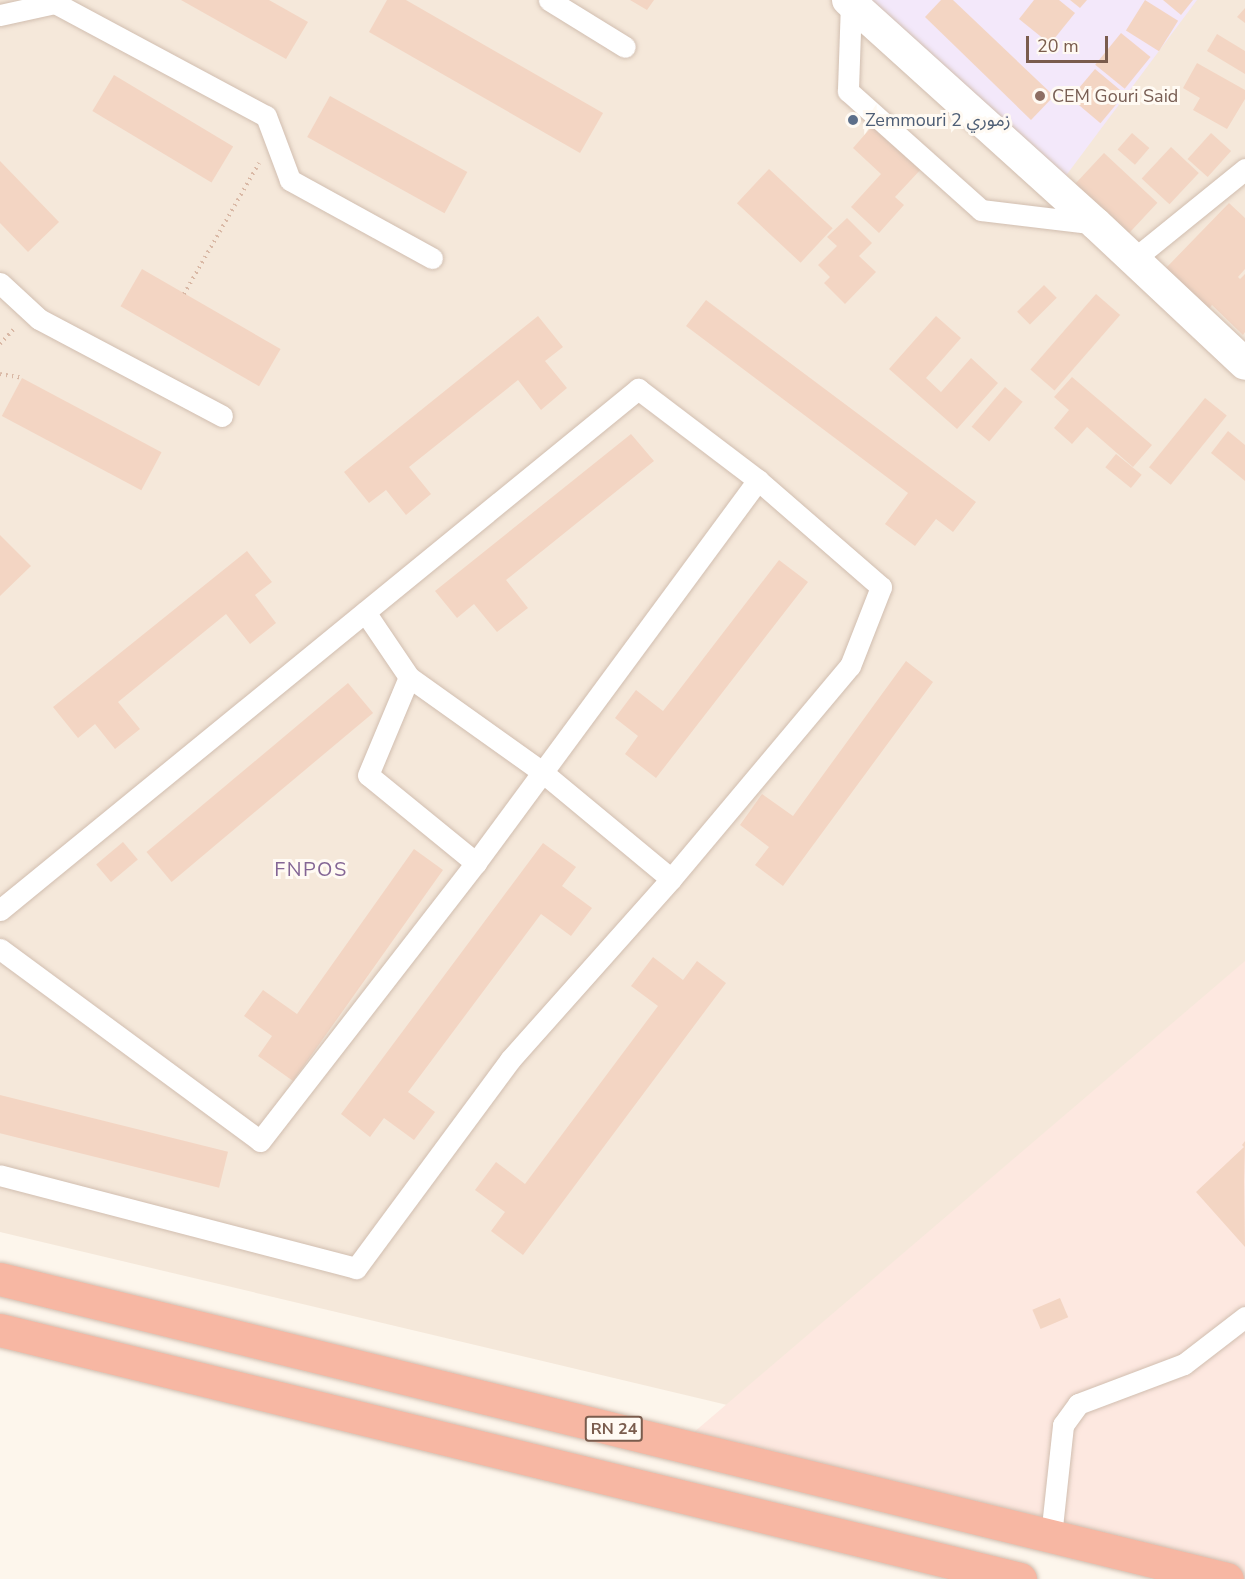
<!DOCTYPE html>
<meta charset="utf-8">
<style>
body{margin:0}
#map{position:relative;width:1245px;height:1579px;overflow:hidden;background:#fdf6ec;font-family:"Nunito Sans","Noto Sans Arabic",sans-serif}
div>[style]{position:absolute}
.residential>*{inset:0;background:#f5e8da}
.commercial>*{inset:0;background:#fde8e0}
.education>*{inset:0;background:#f3e8fa}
.building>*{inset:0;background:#f3d5c3;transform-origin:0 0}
.path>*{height:4px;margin-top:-2px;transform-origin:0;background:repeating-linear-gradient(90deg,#d9b8a5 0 1.5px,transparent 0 6px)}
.roads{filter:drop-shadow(0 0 2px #d1beb0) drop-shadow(0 0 2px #d1beb0)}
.street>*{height:21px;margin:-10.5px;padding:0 10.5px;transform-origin:10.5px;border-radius:10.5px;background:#fff}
.secondary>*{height:32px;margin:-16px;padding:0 16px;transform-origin:16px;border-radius:16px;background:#fff}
.highway>*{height:33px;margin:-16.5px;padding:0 16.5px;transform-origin:16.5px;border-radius:16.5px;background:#f7b7a3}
.dots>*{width:16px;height:16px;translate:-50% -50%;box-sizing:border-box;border:3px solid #fffaf3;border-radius:50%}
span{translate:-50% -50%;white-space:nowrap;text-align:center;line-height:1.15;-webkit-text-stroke:6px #fffaf3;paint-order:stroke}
.shield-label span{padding:2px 4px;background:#fffaf3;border:2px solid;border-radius:4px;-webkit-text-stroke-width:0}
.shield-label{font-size:16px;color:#7a5c4d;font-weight:700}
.education-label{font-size:18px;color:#785e54}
.left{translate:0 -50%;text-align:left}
.service-label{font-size:18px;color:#4e5e75}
.neighbourhood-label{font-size:20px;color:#846695;letter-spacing:1.5px}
.scale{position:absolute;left:1026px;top:36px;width:82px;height:27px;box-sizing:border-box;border:3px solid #7a5c4d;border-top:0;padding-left:8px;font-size:18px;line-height:21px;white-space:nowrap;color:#7a5c4d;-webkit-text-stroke:4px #fffaf3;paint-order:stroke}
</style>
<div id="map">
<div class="residential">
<div style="clip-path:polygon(0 0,1245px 0,1245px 1528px,0 1232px)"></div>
</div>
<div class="commercial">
<div style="clip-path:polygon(1245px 961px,1245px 1579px,1227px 1579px,679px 1445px)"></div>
</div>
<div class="education">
<div style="clip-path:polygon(848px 0,1197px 0,1056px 189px)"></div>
</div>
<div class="building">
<div style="clip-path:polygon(181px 0,269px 0,308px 22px,286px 59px)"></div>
<div style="clip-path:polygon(387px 0,406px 0,603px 113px,580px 153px,369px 32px)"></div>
<div style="clip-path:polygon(630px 0,654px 0,647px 10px)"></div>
<div style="clip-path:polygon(941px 0,953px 0,1054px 96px,1031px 120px,925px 17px)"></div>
<div style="clip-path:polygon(1034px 0,1059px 0,1075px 13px,1050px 44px,1019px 19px)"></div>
<div style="clip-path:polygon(1070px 0,1087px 0,1080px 8px)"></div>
<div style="left:1145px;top:0;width:39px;height:36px;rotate:32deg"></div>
<div style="clip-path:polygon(1163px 0,1193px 0,1181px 15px)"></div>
<div style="clip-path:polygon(1245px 8px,1245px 23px,1237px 17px)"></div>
<div style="left:1121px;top:33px;width:38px;height:41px;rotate:39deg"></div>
<div style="clip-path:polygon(1217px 34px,1245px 51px,1245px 74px,1207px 51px)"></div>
<div style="clip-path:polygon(1197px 63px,1245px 90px,1245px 99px,1227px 129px,1193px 110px,1200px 98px,1183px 88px)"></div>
<div style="left:1095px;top:69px;width:39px;height:38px;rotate:40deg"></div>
<div style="left:114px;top:75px;width:139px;height:42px;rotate:31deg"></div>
<div style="left:330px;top:96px;width:157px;height:47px;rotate:29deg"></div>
<div style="clip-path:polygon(875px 123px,923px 167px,895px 197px,904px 205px,879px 233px,851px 207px,881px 174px,853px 148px)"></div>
<div style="left:1132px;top:133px;width:23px;height:22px;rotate:41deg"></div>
<div style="left:1211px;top:133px;width:27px;height:35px;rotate:42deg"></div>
<div style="left:1171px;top:147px;width:38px;height:43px;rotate:43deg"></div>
<div style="left:1104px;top:153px;width:73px;height:52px;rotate:43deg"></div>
<div style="clip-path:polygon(0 161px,59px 222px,28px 252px,0 223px)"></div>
<div style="left:769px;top:169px;width:87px;height:47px;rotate:43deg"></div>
<div style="clip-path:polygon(1229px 203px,1245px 218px,1245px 269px,1238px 277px,1240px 279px,1245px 274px,1245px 332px,1243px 335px,1212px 305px,1208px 310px,1165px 269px)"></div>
<div style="clip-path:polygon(847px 218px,872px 243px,859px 256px,876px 272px,845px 304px,824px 283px,830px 277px,818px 265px,837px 246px,827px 237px)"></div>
<div style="left:142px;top:269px;width:160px;height:43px;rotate:30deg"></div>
<div style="left:1044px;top:285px;width:18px;height:38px;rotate:45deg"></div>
<div style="left:1096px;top:294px;width:32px;height:100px;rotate:41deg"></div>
<div style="clip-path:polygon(706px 300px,976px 502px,953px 532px,936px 519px,915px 546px,885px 524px,908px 493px,686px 326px)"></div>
<div style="clip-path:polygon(538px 316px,563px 347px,545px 361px,567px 388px,541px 410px,518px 380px,409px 467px,431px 494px,406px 515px,386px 490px,369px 503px,344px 472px)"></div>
<div style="clip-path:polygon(936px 316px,961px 338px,926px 378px,941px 392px,971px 358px,998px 383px,957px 429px,889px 369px)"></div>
<div style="clip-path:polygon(1072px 377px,1152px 445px,1133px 467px,1087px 427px,1072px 444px,1054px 428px,1069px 410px,1054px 397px)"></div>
<div style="left:22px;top:378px;width:158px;height:43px;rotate:28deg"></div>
<div style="left:1005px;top:387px;width:23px;height:52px;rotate:40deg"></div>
<div style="left:1205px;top:398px;width:28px;height:89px;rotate:39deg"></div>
<div style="clip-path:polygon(1228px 431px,1245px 445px,1245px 481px,1211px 453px)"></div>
<div style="clip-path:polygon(631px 434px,654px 461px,506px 580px,528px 608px,497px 632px,474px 604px,457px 618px,435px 591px)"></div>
<div style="left:1116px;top:454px;width:33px;height:17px;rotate:39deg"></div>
<div style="clip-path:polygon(0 535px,31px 566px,0 596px)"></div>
<div style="clip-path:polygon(247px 551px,272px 582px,255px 595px,276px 623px,250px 644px,226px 614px,118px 702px,140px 729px,115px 749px,95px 724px,78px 738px,53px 707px)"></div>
<div style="clip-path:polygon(779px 560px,808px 582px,656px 778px,625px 754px,638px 736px,615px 718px,636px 690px,663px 711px)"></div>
<div style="clip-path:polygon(906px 661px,933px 682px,783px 886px,755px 865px,769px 847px,740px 825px,762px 794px,793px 816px)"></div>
<div style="left:348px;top:683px;width:39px;height:263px;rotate:50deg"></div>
<div style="left:123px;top:842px;width:23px;height:35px;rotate:50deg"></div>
<div style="clip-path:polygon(543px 843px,576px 867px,562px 886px,592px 908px,571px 936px,541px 914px,408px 1092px,435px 1112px,414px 1140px,384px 1118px,370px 1137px,341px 1114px)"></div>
<div style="clip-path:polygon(414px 849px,443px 870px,293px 1081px,258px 1056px,272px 1036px,244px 1016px,263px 990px,297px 1014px)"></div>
<div style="clip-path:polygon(653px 957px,683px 980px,697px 961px,726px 983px,523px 1255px,491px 1231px,505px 1212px,475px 1190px,496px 1162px,525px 1184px,658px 1006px,631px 986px)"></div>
<div style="left:0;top:1095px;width:235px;height:37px;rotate:14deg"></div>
<div style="clip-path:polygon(1245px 1141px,1244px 1181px,1245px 1247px,1196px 1192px,1244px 1147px,1242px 1145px)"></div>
<div style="left:1060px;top:1298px;width:21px;height:30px;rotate:67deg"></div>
</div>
<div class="path">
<div style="left:184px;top:294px;width:151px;rotate:-60.2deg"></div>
<div style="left:0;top:344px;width:22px;rotate:-47deg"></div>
<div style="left:0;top:374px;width:22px;rotate:10deg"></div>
</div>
<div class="roads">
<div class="street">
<div style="left:549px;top:0;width:89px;rotate:31.7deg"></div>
<div style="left:851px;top:3px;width:88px;rotate:92deg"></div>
<div style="left:848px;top:91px;width:178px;rotate:41.8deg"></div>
<div style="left:981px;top:210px;width:116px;rotate:6.9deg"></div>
<div style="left:0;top:15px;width:56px;rotate:-12.3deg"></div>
<div style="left:55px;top:3px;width:239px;rotate:28.2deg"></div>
<div style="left:266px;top:116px;width:68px;rotate:69.4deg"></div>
<div style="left:290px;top:180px;width:162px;rotate:28.8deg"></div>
<div style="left:1134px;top:259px;width:143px;rotate:-39deg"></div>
<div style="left:0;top:283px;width:53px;rotate:42.7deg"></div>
<div style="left:39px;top:319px;width:207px;rotate:27.9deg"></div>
<div style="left:365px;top:612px;width:78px;rotate:55.9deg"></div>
<div style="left:671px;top:879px;width:278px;rotate:-50deg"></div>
<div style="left:850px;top:666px;width:85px;rotate:-68.6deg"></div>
<div style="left:881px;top:587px;width:163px;rotate:-139deg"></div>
<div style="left:0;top:910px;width:824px;rotate:-39.24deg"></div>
<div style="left:638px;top:389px;width:151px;rotate:37.2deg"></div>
<div style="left:758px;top:480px;width:476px;rotate:126.4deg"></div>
<div style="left:0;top:949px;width:323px;rotate:36.4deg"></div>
<div style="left:260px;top:1141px;width:352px;rotate:-52.2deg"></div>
<div style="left:476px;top:863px;width:139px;rotate:-140.8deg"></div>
<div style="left:368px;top:775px;width:106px;rotate:-67.3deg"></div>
<div style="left:409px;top:677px;width:162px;rotate:35.5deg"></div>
<div style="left:541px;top:771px;width:169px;rotate:39.7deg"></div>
<div style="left:671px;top:879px;width:242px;rotate:131.7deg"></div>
<div style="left:510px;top:1060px;width:259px;rotate:126.5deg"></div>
<div style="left:356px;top:1268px;width:368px;rotate:-165.4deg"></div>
<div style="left:1051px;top:1536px;width:112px;rotate:-83.8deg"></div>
<div style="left:1063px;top:1425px;width:26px;rotate:-54deg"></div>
<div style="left:1078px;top:1404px;width:113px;rotate:-20.7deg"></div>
<div style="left:1184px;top:1364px;width:77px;rotate:-37.6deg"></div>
</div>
<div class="secondary">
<div style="left:848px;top:0;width:334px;rotate:42.1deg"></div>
<div style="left:1096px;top:224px;width:204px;rotate:43.2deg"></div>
</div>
<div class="highway">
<div style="left:0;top:1279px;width:1263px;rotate:13.74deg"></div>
<div style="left:0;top:1330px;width:1050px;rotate:13.72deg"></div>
</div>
</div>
<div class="dots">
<div style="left:1040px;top:96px;background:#8d6e63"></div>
<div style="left:853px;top:120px;background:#5c6f8a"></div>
</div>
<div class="shield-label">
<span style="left:614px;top:1429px">RN 24</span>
</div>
<div class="education-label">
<span class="left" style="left:1052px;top:96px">CEM Gouri Said</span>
</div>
<div class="service-label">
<span class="left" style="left:865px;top:120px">Zemmouri 2 زموري</span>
</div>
<div class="neighbourhood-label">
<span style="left:311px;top:869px">FNPOS</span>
</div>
<div class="scale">20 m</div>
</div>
